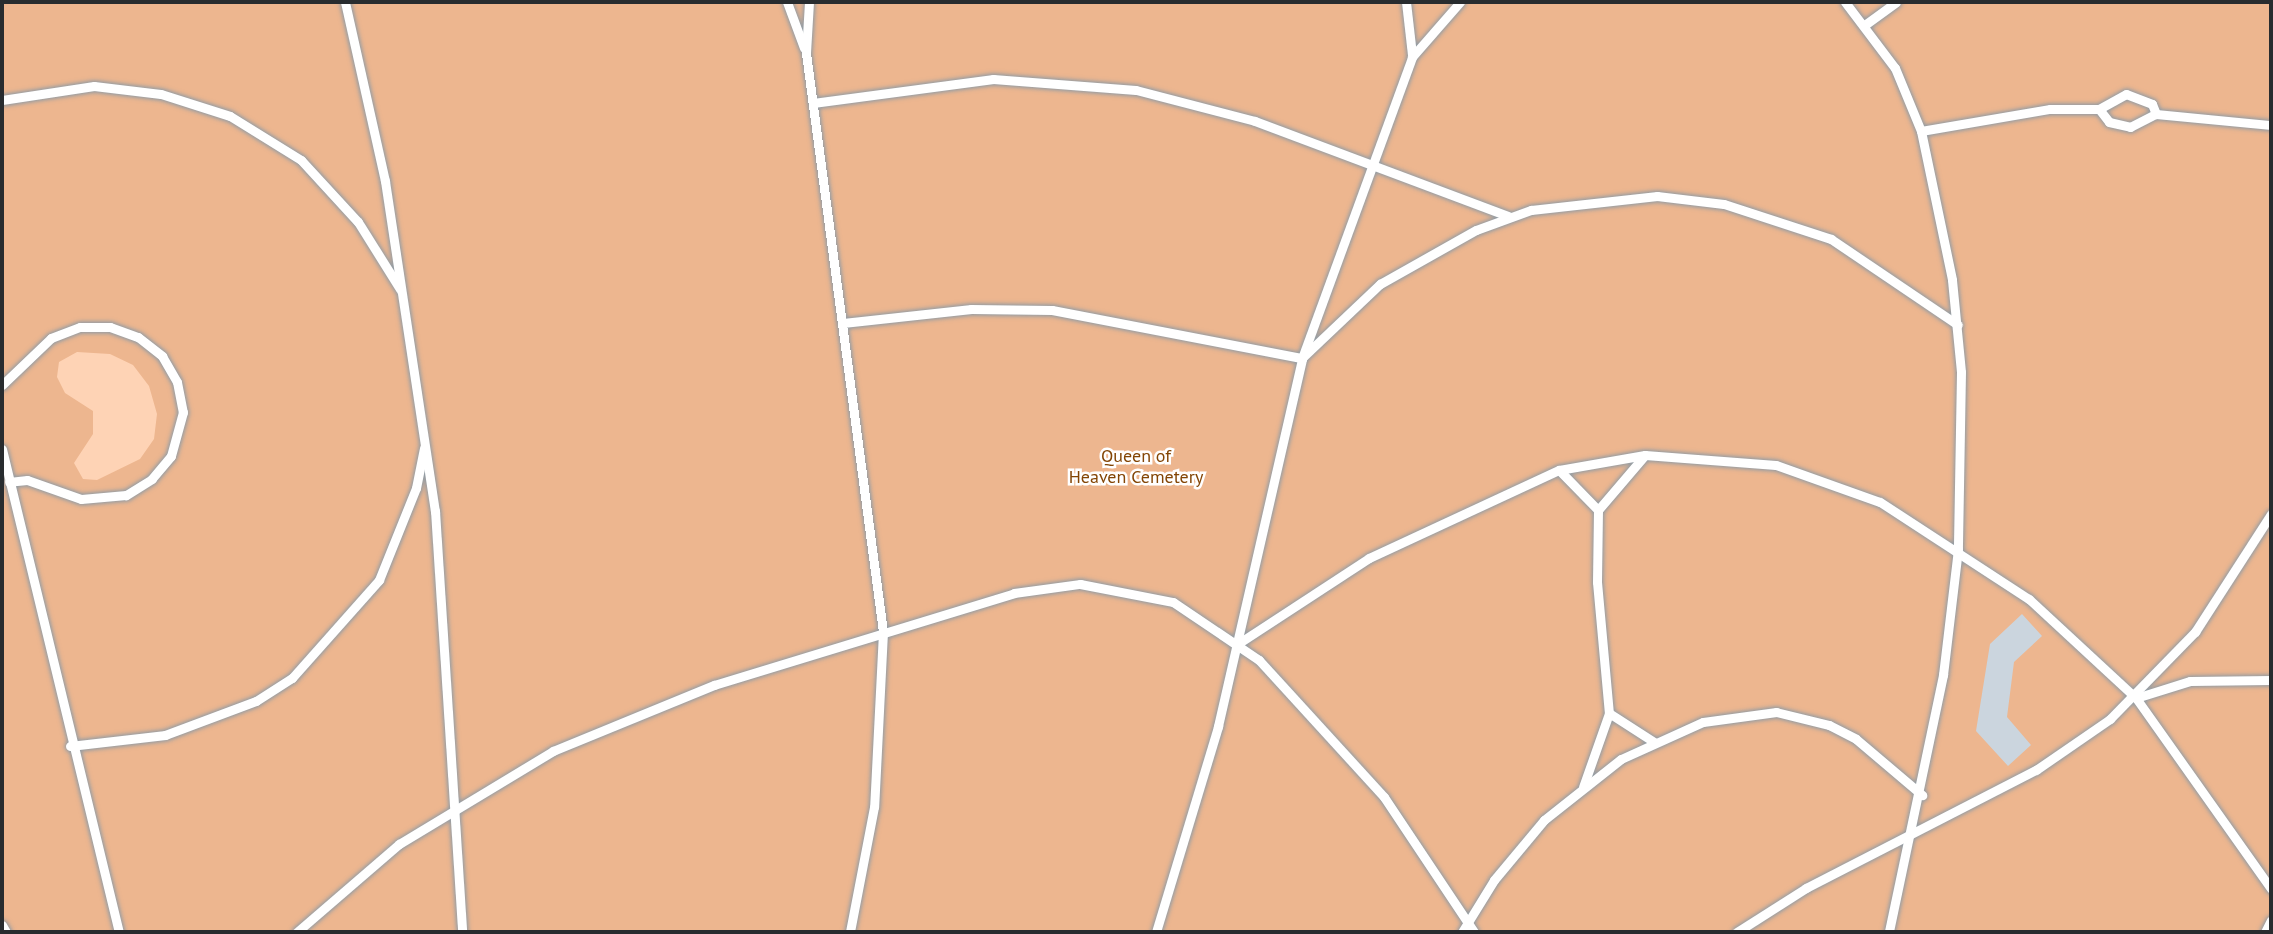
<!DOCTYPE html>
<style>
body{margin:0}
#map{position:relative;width:2273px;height:934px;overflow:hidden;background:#eff7fe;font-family:"PT Sans",sans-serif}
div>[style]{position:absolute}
.green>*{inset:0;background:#edb68f;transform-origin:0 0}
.water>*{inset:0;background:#fed3b5}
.building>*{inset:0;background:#cbd5de}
.roads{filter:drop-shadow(0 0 2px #929ca4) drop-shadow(0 0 2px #929ca4)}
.lane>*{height:9px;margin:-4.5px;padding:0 4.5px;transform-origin:4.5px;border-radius:4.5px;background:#fff}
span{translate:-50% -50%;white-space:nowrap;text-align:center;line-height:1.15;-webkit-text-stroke:5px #fff;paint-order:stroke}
.park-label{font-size:18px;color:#834505}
.frame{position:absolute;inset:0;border:4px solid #282c2f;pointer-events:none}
</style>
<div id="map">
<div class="green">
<div style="left:2px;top:2px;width:2269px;height:930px"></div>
</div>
<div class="water">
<div style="clip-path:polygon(77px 352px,110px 354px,133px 365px,149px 386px,157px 414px,154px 439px,140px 459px,97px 480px,83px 479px,74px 463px,93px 434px,93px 411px,65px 393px,57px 377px,59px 362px)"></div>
</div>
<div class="building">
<div style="clip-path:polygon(2022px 614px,2042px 636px,2014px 662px,2007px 717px,2031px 745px,2008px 766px,1976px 731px,1990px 644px)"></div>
</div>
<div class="roads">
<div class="lane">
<div style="left:345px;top:2px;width:183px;rotate:77.4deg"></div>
<div style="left:385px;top:181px;width:334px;rotate:81.4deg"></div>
<div style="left:435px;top:511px;width:422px;rotate:86.3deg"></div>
<div style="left:787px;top:2px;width:49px;rotate:69.7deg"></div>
<div style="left:809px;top:2px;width:51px;rotate:93.4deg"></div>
<div style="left:806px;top:53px;width:584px;rotate:82.42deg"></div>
<div style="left:883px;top:632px;width:175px;rotate:92.9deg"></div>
<div style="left:874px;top:807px;width:127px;rotate:100.9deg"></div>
<div style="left:1406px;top:2px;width:53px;rotate:83.5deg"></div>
<div style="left:1845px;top:2px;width:83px;rotate:52.9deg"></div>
<div style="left:1895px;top:68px;width:68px;rotate:67.6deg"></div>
<div style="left:1921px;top:131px;width:152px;rotate:78.2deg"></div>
<div style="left:1952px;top:280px;width:92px;rotate:84.4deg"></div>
<div style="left:1961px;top:372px;width:177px;rotate:91deg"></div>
<div style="left:1958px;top:549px;width:127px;rotate:96.8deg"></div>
<div style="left:1943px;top:675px;width:263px;rotate:101.9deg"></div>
<div style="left:1866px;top:24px;width:37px;rotate:-36deg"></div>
<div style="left:2px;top:100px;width:93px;rotate:-8.7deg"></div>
<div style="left:94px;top:86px;width:67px;rotate:6.8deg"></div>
<div style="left:161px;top:94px;width:72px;rotate:17.7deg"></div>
<div style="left:230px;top:116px;width:84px;rotate:31.8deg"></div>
<div style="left:301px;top:160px;width:84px;rotate:47.4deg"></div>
<div style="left:358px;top:222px;width:79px;rotate:57.9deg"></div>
<div style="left:813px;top:103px;width:182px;rotate:-7.6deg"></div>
<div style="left:993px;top:79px;width:143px;rotate:4.4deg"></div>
<div style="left:1136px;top:90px;width:123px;rotate:14.6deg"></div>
<div style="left:1255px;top:121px;width:270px;rotate:20.6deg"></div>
<div style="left:2099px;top:109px;width:16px;rotate:52deg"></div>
<div style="left:2109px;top:122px;width:22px;rotate:13deg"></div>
<div style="left:2130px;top:127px;width:29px;rotate:-27deg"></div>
<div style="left:1921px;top:131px;width:131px;rotate:-9.7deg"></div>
<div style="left:2050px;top:109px;width:49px"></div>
<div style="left:2099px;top:109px;width:31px;rotate:-29deg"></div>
<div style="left:2126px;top:94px;width:28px;rotate:21deg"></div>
<div style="left:2152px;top:104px;width:11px;rotate:68deg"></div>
<div style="left:2156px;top:114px;width:116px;rotate:5.5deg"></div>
<div style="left:843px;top:323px;width:129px;rotate:-6.2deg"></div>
<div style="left:971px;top:309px;width:81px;rotate:0.7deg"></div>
<div style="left:1052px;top:310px;width:255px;rotate:10.9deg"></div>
<div style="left:1302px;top:358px;width:108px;rotate:-43.5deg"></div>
<div style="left:1380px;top:284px;width:110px;rotate:-29.4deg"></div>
<div style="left:1476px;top:230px;width:59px;rotate:-20deg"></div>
<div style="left:1531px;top:210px;width:127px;rotate:-6.3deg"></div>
<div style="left:1657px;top:196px;width:67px;rotate:6.8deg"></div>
<div style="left:1724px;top:204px;width:113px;rotate:18.1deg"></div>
<div style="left:1831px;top:239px;width:153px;rotate:34.1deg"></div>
<div style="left:2px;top:385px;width:68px;rotate:-43.8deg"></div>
<div style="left:51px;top:338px;width:31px;rotate:-21deg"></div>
<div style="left:80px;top:327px;width:30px"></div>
<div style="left:110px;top:327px;width:30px;rotate:20deg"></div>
<div style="left:138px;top:337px;width:31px;rotate:38deg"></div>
<div style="left:162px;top:356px;width:30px;rotate:60deg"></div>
<div style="left:177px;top:382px;width:31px;rotate:79deg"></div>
<div style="left:183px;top:412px;width:46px;rotate:105.3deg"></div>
<div style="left:171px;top:456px;width:30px;rotate:130deg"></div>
<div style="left:152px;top:479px;width:31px;rotate:148deg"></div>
<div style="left:126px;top:495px;width:45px;rotate:174.9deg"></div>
<div style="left:81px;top:499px;width:57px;rotate:-160.6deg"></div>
<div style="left:27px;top:480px;width:18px;rotate:174deg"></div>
<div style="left:2px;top:449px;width:497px;rotate:76.4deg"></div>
<div style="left:1645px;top:455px;width:72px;rotate:130.5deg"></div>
<div style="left:1598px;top:510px;width:72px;rotate:90.8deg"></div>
<div style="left:1597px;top:582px;width:132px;rotate:84.8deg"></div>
<div style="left:1609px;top:713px;width:54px;rotate:32.8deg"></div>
<div style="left:1559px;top:470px;width:56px;rotate:45.7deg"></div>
<div style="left:1239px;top:643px;width:155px;rotate:-33.2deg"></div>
<div style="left:1369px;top:558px;width:209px;rotate:-24.9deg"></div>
<div style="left:1559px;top:470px;width:87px;rotate:-9.9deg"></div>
<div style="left:1645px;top:455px;width:131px;rotate:4.4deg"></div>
<div style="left:1776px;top:465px;width:110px;rotate:19.6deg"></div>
<div style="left:1880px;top:502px;width:178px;rotate:33.1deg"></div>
<div style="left:2029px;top:599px;width:146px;rotate:42.8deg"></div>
<div style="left:2136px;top:698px;width:234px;rotate:54.7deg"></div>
<div style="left:2139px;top:697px;width:53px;rotate:-17.4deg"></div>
<div style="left:2190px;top:681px;width:81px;rotate:-0.7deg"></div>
<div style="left:70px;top:746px;width:96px;rotate:-6.6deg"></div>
<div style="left:165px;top:735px;width:97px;rotate:-20.5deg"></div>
<div style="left:256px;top:701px;width:43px;rotate:-32.6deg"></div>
<div style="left:292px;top:678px;width:131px;rotate:-48.4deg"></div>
<div style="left:379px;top:580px;width:99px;rotate:-68.1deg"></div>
<div style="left:416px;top:488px;width:41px;rotate:-78.7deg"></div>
<div style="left:1583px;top:787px;width:78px;rotate:-70.6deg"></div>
<div style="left:2px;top:925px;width:8px;rotate:60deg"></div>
<div style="left:297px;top:932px;width:135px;rotate:-40.8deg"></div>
<div style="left:399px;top:844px;width:180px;rotate:-31.1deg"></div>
<div style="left:553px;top:751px;width:174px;rotate:-22.3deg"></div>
<div style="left:714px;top:685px;width:314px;rotate:-17deg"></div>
<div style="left:1014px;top:593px;width:67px;rotate:-7.8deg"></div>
<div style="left:1080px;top:584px;width:95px;rotate:11deg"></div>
<div style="left:1173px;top:602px;width:104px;rotate:34deg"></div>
<div style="left:1259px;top:660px;width:185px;rotate:47.6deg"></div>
<div style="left:1384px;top:797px;width:162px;rotate:56.3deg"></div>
<div style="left:1156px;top:932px;width:215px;rotate:-73.2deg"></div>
<div style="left:1218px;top:726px;width:377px;rotate:-77.1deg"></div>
<div style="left:1302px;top:358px;width:320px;rotate:-69.9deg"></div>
<div style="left:1412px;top:57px;width:73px;rotate:-48.9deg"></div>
<div style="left:1462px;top:932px;width:61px;rotate:-58.4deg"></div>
<div style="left:1494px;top:880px;width:78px;rotate:-50.2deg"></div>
<div style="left:1544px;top:820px;width:98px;rotate:-38.4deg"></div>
<div style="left:1621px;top:759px;width:90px;rotate:-24.3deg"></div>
<div style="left:1703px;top:722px;width:74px;rotate:-7.8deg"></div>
<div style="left:1776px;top:712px;width:55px;rotate:13.8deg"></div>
<div style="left:1829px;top:725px;width:30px;rotate:27deg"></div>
<div style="left:1856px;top:739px;width:87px;rotate:40.3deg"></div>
<div style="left:1737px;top:932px;width:82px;rotate:-32.5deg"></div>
<div style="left:1806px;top:888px;width:259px;rotate:-27.2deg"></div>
<div style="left:2036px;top:770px;width:90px;rotate:-34.6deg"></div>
<div style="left:2110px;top:719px;width:122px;rotate:-45.7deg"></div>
<div style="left:2195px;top:632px;width:140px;rotate:-57.2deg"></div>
<div style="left:2265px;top:932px;width:13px;rotate:-63deg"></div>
</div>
</div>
<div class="park-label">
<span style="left:1136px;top:467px">Queen of<br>Heaven Cemetery</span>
</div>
<div class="frame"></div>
</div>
